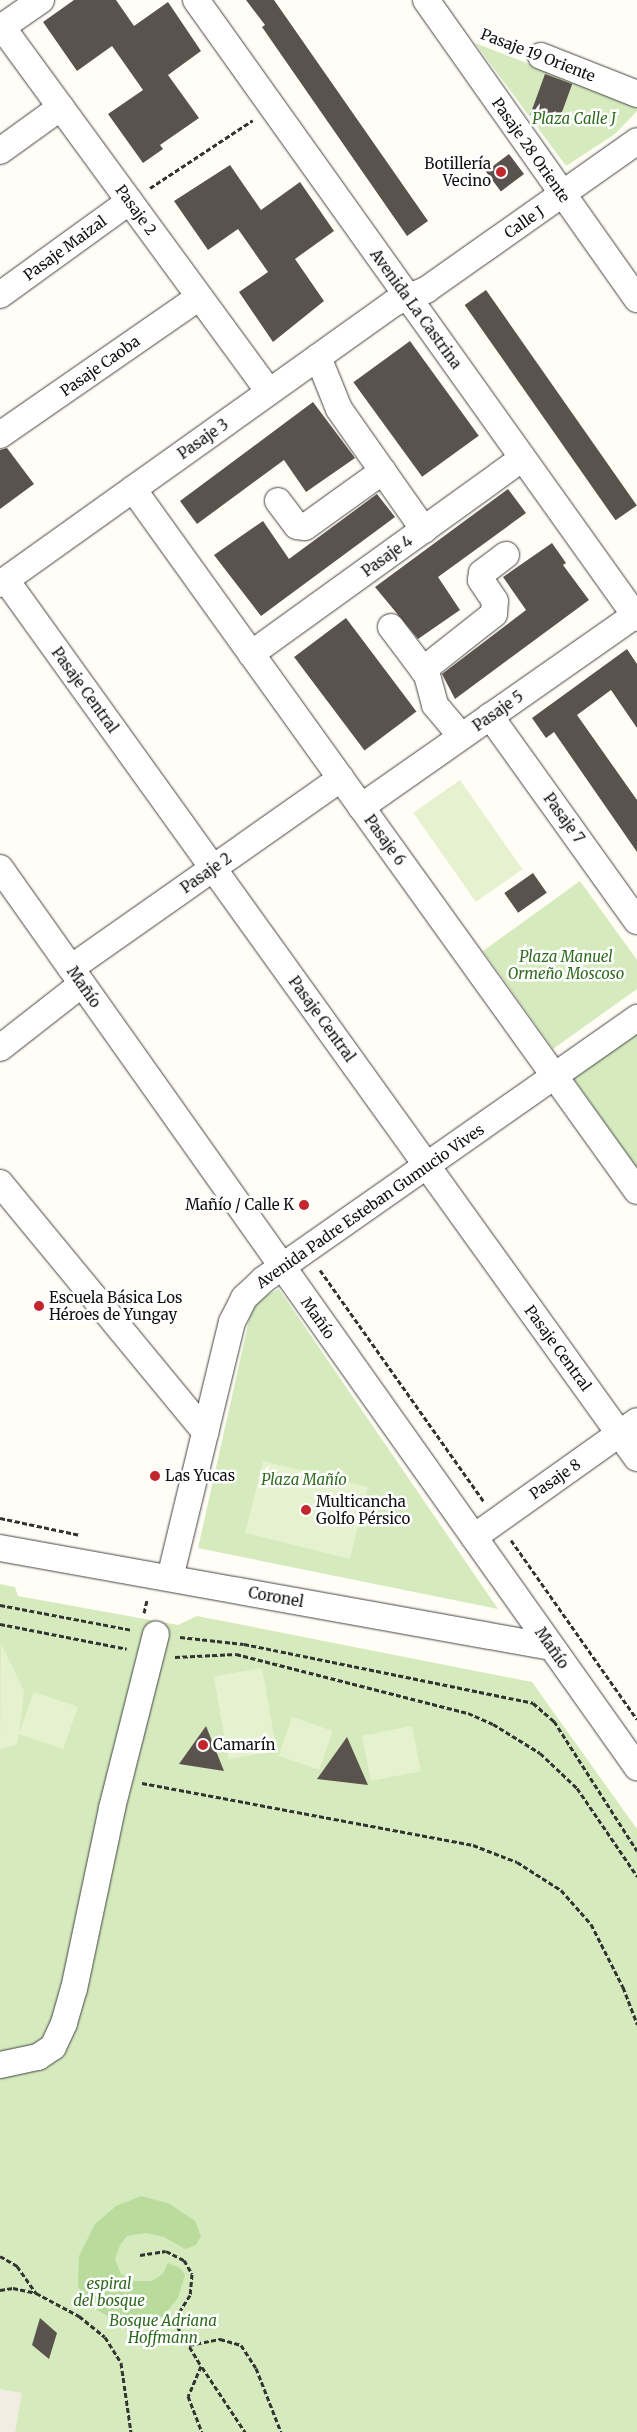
<!DOCTYPE html>
<meta charset="utf-8">
<style>
body{margin:0}
#map{position:relative;width:637px;height:2432px;overflow:hidden;background:#fffdf5;font-family:Merriweather,serif}
div>[style]{position:absolute}
.green>*{inset:0;background:#d5ebbd}
.forest>*{inset:0;background:#b9dc9c}
.pitch>*{inset:0;background:#e6f2cf;transform-origin:0 0}
.plaza>*{inset:0;background:#f1ede2}
.building>*{inset:0;background:#5a524d;transform-origin:0 0}
.path>*{height:3px;margin-top:-1.5px;transform-origin:0;background:repeating-linear-gradient(90deg,#333 0 5px,transparent 0 7.5px)}
.roads{filter:drop-shadow(0 0 1px #444) drop-shadow(0 0 1px #444)}
.minor>*{height:26px;margin:-13px;padding:0 13px;transform-origin:13px;border-radius:13px;background:#fff}
.dots>*{width:14px;height:14px;translate:-50% -50%;box-sizing:border-box;border:2px solid #fff;border-radius:50%}
span{translate:-50% -50%;white-space:nowrap;text-align:center;line-height:1.15;-webkit-text-stroke:5px #fff;paint-order:stroke}
.street-label{font-size:15px;color:#111}
.park-label{font-size:15px;color:#2f6b1f;font-style:italic}
.poi-label{font-size:15px;color:#111}
.right{translate:-100% -50%;text-align:right}
.left{translate:0 -50%;text-align:left}
</style>
<div id="map">
<div class="green">
<div style="clip-path:polygon(475px 43px,637px 106px,637px 111px,615px 134px,566px 166px)"></div>
<div style="clip-path:polygon(580px 881px,637px 960px,637px 989px,553px 1049px,483px 951px)"></div>
<div style="clip-path:polygon(637px 1032px,637px 1168px,573px 1078px)"></div>
<div style="clip-path:polygon(279px 1289px,498px 1609px,198px 1548px,253px 1302px)"></div>
<div style="clip-path:polygon(0 1584px,15px 1587px,18px 1596px,178px 1625px,197px 1616px,532px 1682px,637px 1829px,637px 2432px,0 2432px)"></div>
</div>
<div class="forest">
<div style="clip-path:polygon(141px 2196px,168px 2203px,195px 2221px,201px 2236px,196px 2245px,185px 2249px,164px 2237px,146px 2233px,127px 2236px,120px 2245px,115px 2259px,121px 2274px,134px 2281px,152px 2281px,163px 2274px,168px 2263px,180px 2268px,185px 2275px,178px 2298px,162px 2317px,138px 2324px,117px 2321px,93px 2308px,78px 2287px,79px 2256px,95px 2224px,116px 2206px)"></div>
</div>
<div class="pitch">
<div style="left:460px;top:780px;width:109px;height:57px;rotate:55deg"></div>
<div style="left:263px;top:1461px;width:108px;height:74px;rotate:14deg"></div>
<div style="clip-path:polygon(1px 1644px,24px 1691px,19px 1733px,34px 1692px,78px 1707px,63px 1749px,19px 1734px,17px 1745px,0 1749px)"></div>
<div style="left:262px;top:1668px;width:84px;height:49px;rotate:80deg"></div>
<div style="left:292px;top:1717px;width:43px;height:41px;rotate:19deg"></div>
<div style="left:412px;top:1726px;width:46px;height:51px;rotate:79deg"></div>
</div>
<div class="plaza">
<div style="clip-path:polygon(0 2389px,22px 2393px,15px 2432px,0 2432px)"></div>
</div>
<div class="building">
<div style="clip-path:polygon(74px 0,116px 0,134px 26px,168px 2px,201px 51px,168px 75px,199px 118px,160px 145px,163px 149px,143px 163px,108px 114px,143px 90px,112px 46px,77px 71px,43px 22px)"></div>
<div style="clip-path:polygon(246px 0,274px 0,428px 221px,407px 236px,262px 27px,265px 25px)"></div>
<div style="left:545px;top:74px;width:29px;height:43px;rotate:20deg"></div>
<div style="left:509px;top:154px;width:25px;height:29px;rotate:53deg"></div>
<div style="clip-path:polygon(230px 165px,261px 210px,300px 182px,334px 231px,295px 259px,324px 301px,273px 342px,239px 292px,268px 272px,238px 229px,208px 250px,174px 201px)"></div>
<div style="left:486px;top:290px;width:263px;height:26px;rotate:55deg"></div>
<div style="left:410px;top:341px;width:117px;height:70px;rotate:54deg"></div>
<div style="clip-path:polygon(313px 402px,355px 458px,306px 492px,284px 460px,197px 524px,180px 501px)"></div>
<div style="clip-path:polygon(7px 448px,34px 484px,0 509px,0 450px)"></div>
<div style="clip-path:polygon(508px 489px,526px 513px,438px 577px,460px 610px,418px 639px,375px 587px)"></div>
<div style="clip-path:polygon(377px 494px,395px 517px,261px 616px,214px 555px,263px 521px,289px 559px)"></div>
<div style="clip-path:polygon(552px 543px,566px 563px,563px 565px,589px 600px,455px 699px,442px 674px,526px 610px,503px 577px)"></div>
<div style="left:346px;top:618px;width:117px;height:65px;rotate:53deg"></div>
<div style="clip-path:polygon(627px 649px,637px 664px,637px 728px,611px 690px,577px 715px,637px 800px,637px 852px,554px 732px,546px 738px,532px 718px)"></div>
<div style="left:533px;top:873px;width:24px;height:35px;rotate:55deg"></div>
<div style="clip-path:polygon(206px 1726px,224px 1771px,179px 1764px)"></div>
<div style="clip-path:polygon(347px 1737px,368px 1785px,317px 1779px)"></div>
<div style="clip-path:polygon(40px 2318px,57px 2333px,49px 2359px,32px 2345px)"></div>
</div>
<div class="path">
<div style="left:481px;top:33px;width:41px;rotate:21.5deg"></div>
<div style="left:150px;top:188px;width:123px;rotate:-33.4deg"></div>
<div style="left:320px;top:1270px;width:284px;rotate:54.7deg"></div>
<div style="left:0;top:1518px;width:82px;rotate:12deg"></div>
<div style="left:511px;top:1540px;width:219px;rotate:54.9deg"></div>
<div style="left:0;top:1605px;width:134px;rotate:10.7deg"></div>
<div style="left:144px;top:1613px;width:13px;rotate:-77deg"></div>
<div style="left:0;top:1624px;width:129px;rotate:11.1deg"></div>
<div style="left:180px;top:1637px;width:64px;rotate:6.2deg"></div>
<div style="left:244px;top:1644px;width:295px;rotate:11.5deg"></div>
<div style="left:533px;top:1703px;width:28px;rotate:41deg"></div>
<div style="left:554px;top:1721px;width:154px;rotate:57.4deg"></div>
<div style="left:175px;top:1657px;width:61px;rotate:-2.8deg"></div>
<div style="left:236px;top:1654px;width:239px;rotate:14.3deg"></div>
<div style="left:468px;top:1713px;width:27px;rotate:24deg"></div>
<div style="left:493px;top:1724px;width:55px;rotate:31.7deg"></div>
<div style="left:540px;top:1753px;width:51px;rotate:43.4deg"></div>
<div style="left:577px;top:1788px;width:107px;rotate:55.7deg"></div>
<div style="left:142px;top:1783px;width:337px;rotate:10.6deg"></div>
<div style="left:473px;top:1845px;width:47px;rotate:21.1deg"></div>
<div style="left:517px;top:1862px;width:52px;rotate:32.5deg"></div>
<div style="left:561px;top:1890px;width:45px;rotate:48.6deg"></div>
<div style="left:591px;top:1924px;width:71px;rotate:63.1deg"></div>
<div style="left:623px;top:1987px;width:40px;rotate:69deg"></div>
<div style="left:140px;top:2255px;width:26px;rotate:-9deg"></div>
<div style="left:166px;top:2251px;width:20px;rotate:27deg"></div>
<div style="left:184px;top:2260px;width:16px;rotate:60deg"></div>
<div style="left:192px;top:2274px;width:21px;rotate:95deg"></div>
<div style="left:190px;top:2295px;width:31px;rotate:122deg"></div>
<div style="left:174px;top:2321px;width:52px;rotate:59deg"></div>
<div style="left:201px;top:2366px;width:33px;rotate:113deg"></div>
<div style="left:188px;top:2396px;width:39px;rotate:69deg"></div>
<div style="left:0;top:2256px;width:20px;rotate:30deg"></div>
<div style="left:17px;top:2266px;width:33px;rotate:55deg"></div>
<div style="left:0;top:2290px;width:13px;rotate:-9deg"></div>
<div style="left:13px;top:2288px;width:24px;rotate:12deg"></div>
<div style="left:36px;top:2293px;width:49px;rotate:28.1deg"></div>
<div style="left:79px;top:2316px;width:33px;rotate:39deg"></div>
<div style="left:105px;top:2337px;width:31px;rotate:58deg"></div>
<div style="left:121px;top:2363px;width:70px;rotate:81.8deg"></div>
<div style="left:189px;top:2345px;width:32px;rotate:-11deg"></div>
<div style="left:220px;top:2339px;width:22px;rotate:16deg"></div>
<div style="left:241px;top:2345px;width:27px;rotate:57deg"></div>
<div style="left:256px;top:2368px;width:69px;rotate:68.7deg"></div>
<div style="left:202px;top:2367px;width:78px;rotate:56.5deg"></div>
</div>
<div class="roads">
<div class="minor">
<div style="left:41px;top:0;width:47px;rotate:145.3deg"></div>
<div style="left:2px;top:27px;width:452px;rotate:53.8deg"></div>
<div style="left:196px;top:0;width:759px;rotate:54.49deg"></div>
<div style="left:426px;top:0;width:366px;rotate:54.8deg"></div>
<div style="left:541px;top:56px;width:103px;rotate:21.6deg"></div>
<div style="left:0;top:151px;width:75px;rotate:-35.8deg"></div>
<div style="left:0;top:295px;width:160px;rotate:-35.9deg"></div>
<div style="left:318px;top:357px;width:56px;rotate:68deg"></div>
<div style="left:339px;top:409px;width:148px;rotate:54.9deg"></div>
<div style="left:0;top:435px;width:242px;rotate:-34.7deg"></div>
<div style="left:133px;top:489px;width:864px;rotate:54.32deg"></div>
<div style="left:278px;top:501px;width:31px;rotate:53deg"></div>
<div style="left:297px;top:526px;width:8px;rotate:7deg"></div>
<div style="left:305px;top:527px;width:96px;rotate:-35.7deg"></div>
<div style="left:6px;top:580px;width:1081px;rotate:54.3deg"></div>
<div style="left:0;top:584px;width:484px;rotate:-35.5deg"></div>
<div style="left:394px;top:303px;width:35px;rotate:-22deg"></div>
<div style="left:426px;top:290px;width:258px;rotate:-35.2deg"></div>
<div style="left:391px;top:627px;width:60px;rotate:53.1deg"></div>
<div style="left:427px;top:675px;width:31px;rotate:75deg"></div>
<div style="left:435px;top:705px;width:40px;rotate:50deg"></div>
<div style="left:251px;top:654px;width:335px;rotate:-35.8deg"></div>
<div style="left:423px;top:670px;width:90px;rotate:-38.3deg"></div>
<div style="left:494px;top:614px;width:13px;rotate:-86deg"></div>
<div style="left:495px;top:601px;width:25px;rotate:-124deg"></div>
<div style="left:481px;top:580px;width:7px;rotate:-82deg"></div>
<div style="left:482px;top:573px;width:30px;rotate:-37deg"></div>
<div style="left:490px;top:716px;width:252px;rotate:54.4deg"></div>
<div style="left:361px;top:807px;width:335px;rotate:-35deg"></div>
<div style="left:0;top:868px;width:1102px;rotate:54.68deg"></div>
<div style="left:71px;top:968px;width:330px;rotate:-35.1deg"></div>
<div style="left:0;top:1048px;width:104px;rotate:-38deg"></div>
<div style="left:0;top:1183px;width:323px;rotate:50.5deg"></div>
<div style="left:474px;top:1537px;width:200px;rotate:-35.4deg"></div>
<div style="left:0;top:1548px;width:560px;rotate:10.19deg"></div>
<div style="left:170px;top:1578px;width:263px;rotate:-76.4deg"></div>
<div style="left:232px;top:1322px;width:27px;rotate:-63deg"></div>
<div style="left:244px;top:1298px;width:26px;rotate:-43deg"></div>
<div style="left:263px;top:1280px;width:457px;rotate:-35deg"></div>
<div style="left:0;top:2065px;width:39px;rotate:-12deg"></div>
<div style="left:38px;top:2057px;width:18px;rotate:-34deg"></div>
<div style="left:53px;top:2047px;width:26px;rotate:-65deg"></div>
<div style="left:64px;top:2023px;width:35px;rotate:-74deg"></div>
<div style="left:74px;top:1989px;width:185px;rotate:-78.1deg"></div>
<div style="left:112px;top:1808px;width:179px;rotate:-75.8deg"></div>
</div>
</div>
<div class="dots">
<div style="left:501px;top:172px;background:#c4262e"></div>
<div style="left:304px;top:1205px;background:#c4262e"></div>
<div style="left:39px;top:1306px;background:#c4262e"></div>
<div style="left:155px;top:1476px;background:#c4262e"></div>
<div style="left:306px;top:1510px;background:#c4262e"></div>
<div style="left:203px;top:1745px;background:#c4262e"></div>
</div>
<div class="street-label">
<span style="left:538px;top:55px;rotate:21deg">Pasaje 19 Oriente</span>
<span style="left:531px;top:150px;rotate:55deg">Pasaje 28 Oriente</span>
<span style="left:136px;top:210px;rotate:54deg">Pasaje 2</span>
<span style="left:524px;top:222px;rotate:-35deg">Calle J</span>
<span style="left:65px;top:248px;rotate:-36deg">Pasaje Maizal</span>
<span style="left:416px;top:309px;rotate:54deg">Avenida La Castrina</span>
<span style="left:100px;top:366px;rotate:-35deg">Pasaje Caoba</span>
<span style="left:203px;top:439px;rotate:-35deg">Pasaje 3</span>
<span style="left:387px;top:556px;rotate:-36deg">Pasaje 4</span>
<span style="left:85px;top:690px;rotate:54deg">Pasaje Central</span>
<span style="left:498px;top:711px;rotate:-35deg">Pasaje 5</span>
<span style="left:564px;top:818px;rotate:54deg">Pasaje 7</span>
<span style="left:385px;top:840px;rotate:54deg">Pasaje 6</span>
<span style="left:206px;top:873px;rotate:-35deg">Pasaje 2</span>
<span style="left:84px;top:987px;rotate:55deg">Mañío</span>
<span style="left:322px;top:1019px;rotate:54deg">Pasaje Central</span>
<span style="left:370px;top:1206px;rotate:-35deg">Avenida Padre Esteban Gumucio Vives</span>
<span style="left:318px;top:1318px;rotate:55deg">Mañío</span>
<span style="left:558px;top:1348px;rotate:54deg">Pasaje Central</span>
<span style="left:555px;top:1479px;rotate:-35deg">Pasaje 8</span>
<span style="left:276px;top:1597px;rotate:10deg">Coronel</span>
<span style="left:552px;top:1648px;rotate:55deg">Mañío</span>
</div>
<div class="park-label">
<span style="left:574px;top:119px">Plaza Calle J</span>
<span style="left:566px;top:965px">Plaza Manuel<br>Ormeño Moscoso</span>
<span style="left:304px;top:1480px">Plaza Mañío</span>
<span style="left:109px;top:2292px">espiral<br>del bosque</span>
<span style="left:163px;top:2329px">Bosque Adriana<br>Hoffmann</span>
</div>
<div class="poi-label">
<span class="right" style="left:491px;top:172px">Botillería<br>Vecino</span>
<span class="right" style="left:294px;top:1205px">Mañío / Calle K</span>
<span class="left" style="left:49px;top:1306px">Escuela Básica Los<br>Héroes de Yungay</span>
<span class="left" style="left:165px;top:1476px">Las Yucas</span>
<span class="left" style="left:316px;top:1510px">Multicancha<br>Golfo Pérsico</span>
<span class="left" style="left:213px;top:1745px">Camarín</span>
</div>
</div>
